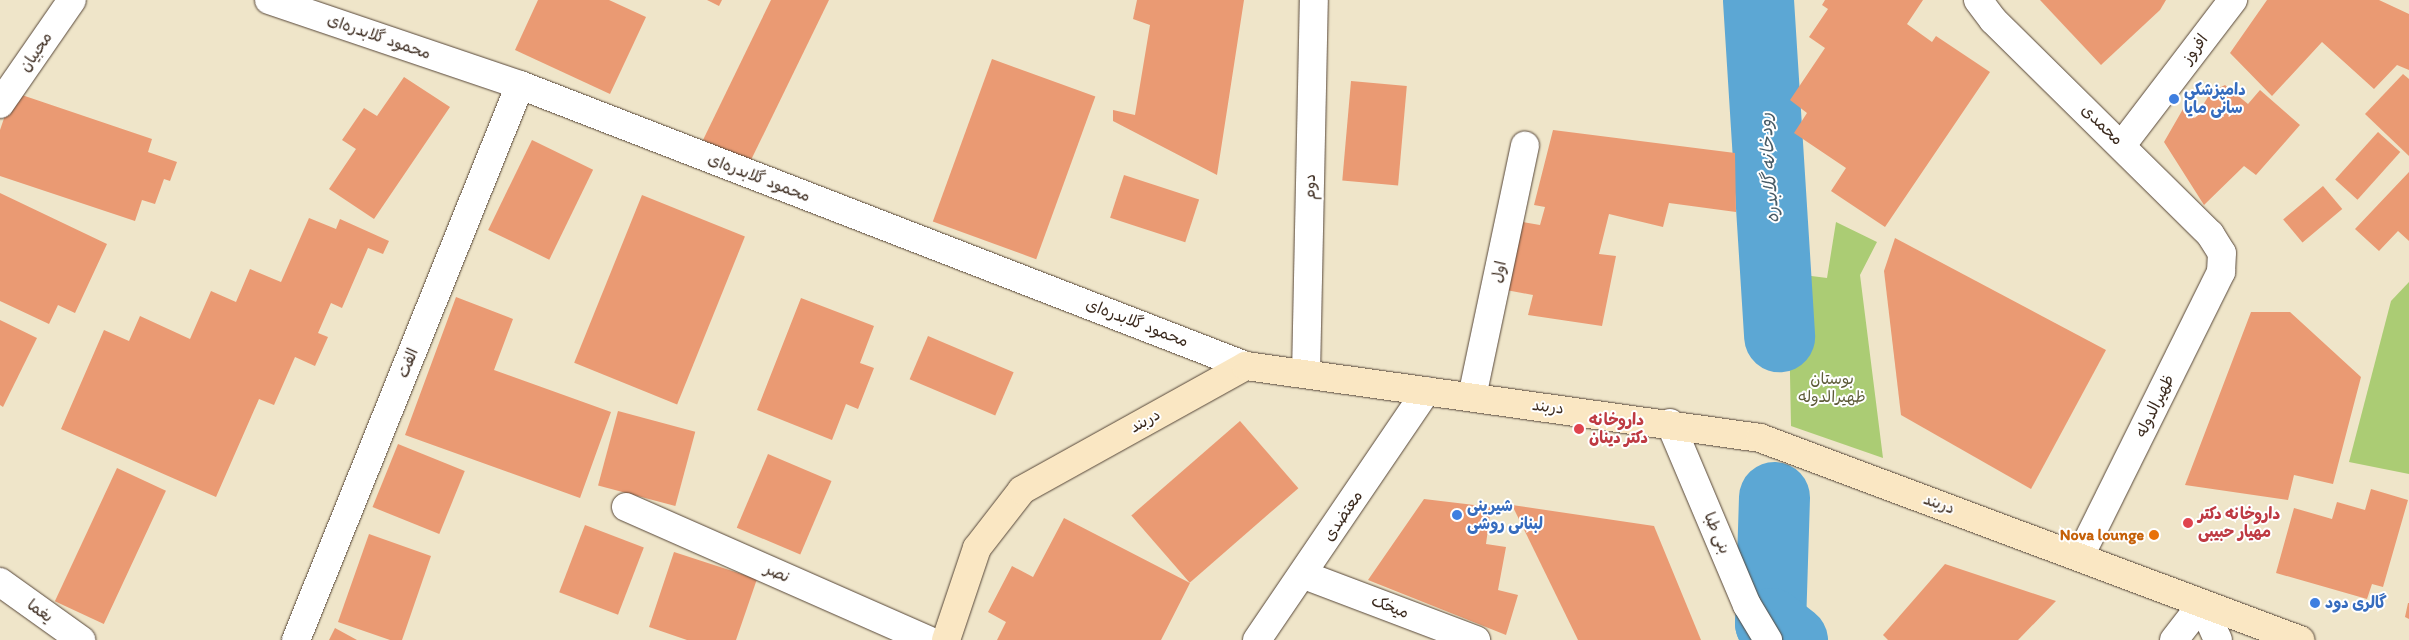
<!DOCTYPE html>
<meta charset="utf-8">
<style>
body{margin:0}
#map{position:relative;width:2409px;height:640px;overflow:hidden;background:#efe5c9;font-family:Itim,"Playpen Sans Arabic",sans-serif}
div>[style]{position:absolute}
.green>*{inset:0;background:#abcc74}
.river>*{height:71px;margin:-35.5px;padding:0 35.5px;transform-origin:35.5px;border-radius:35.5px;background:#5ca7d4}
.building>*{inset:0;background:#ea9a73;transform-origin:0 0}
.roads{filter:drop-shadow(0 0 1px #564638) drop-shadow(0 0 1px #564638)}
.street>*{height:28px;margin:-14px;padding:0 14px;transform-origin:14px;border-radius:14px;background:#fff}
.secondary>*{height:28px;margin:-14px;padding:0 14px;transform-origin:14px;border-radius:14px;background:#fae7c3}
.dots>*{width:14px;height:14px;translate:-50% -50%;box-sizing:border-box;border:2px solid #fff;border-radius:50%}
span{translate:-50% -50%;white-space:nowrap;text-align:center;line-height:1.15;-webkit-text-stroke:4px #fff;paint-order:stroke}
.street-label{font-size:16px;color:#3b2a1e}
.shop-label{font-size:16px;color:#366cbe;font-weight:700}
.left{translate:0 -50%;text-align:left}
.park-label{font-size:16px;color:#5d5b38}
.health-label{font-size:16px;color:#be3a42;font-weight:700}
.food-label{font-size:16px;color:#c56008;font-weight:700}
.right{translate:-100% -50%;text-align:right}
.water-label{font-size:18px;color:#485c67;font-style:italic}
</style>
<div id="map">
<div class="green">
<div style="clip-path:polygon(1836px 222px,1877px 242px,1860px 275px,1883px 458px,1791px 426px,1788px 273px,1827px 278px)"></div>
<div style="clip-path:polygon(2409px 282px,2409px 474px,2349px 462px,2391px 301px)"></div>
</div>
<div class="river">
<div style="left:1758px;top:0;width:337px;rotate:86.4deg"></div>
<div style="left:1774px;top:497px;width:126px;rotate:91.8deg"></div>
<div style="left:1770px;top:623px;width:28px;rotate:38deg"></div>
</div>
<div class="building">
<div style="clip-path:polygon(538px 0,609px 0,646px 17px,610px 94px,515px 50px)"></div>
<div style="clip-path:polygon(707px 0,722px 0,719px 6px)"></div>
<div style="clip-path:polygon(771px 0,829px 0,750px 162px,703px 140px)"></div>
<div style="clip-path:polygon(1137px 0,1244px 0,1217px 175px,1113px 121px,1113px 110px,1135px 115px,1150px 25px,1133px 19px)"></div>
<div style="clip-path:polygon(1825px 0,1923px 0,1907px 24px,1932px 42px,1936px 36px,1990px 72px,1885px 227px,1831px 191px,1846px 168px,1794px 133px,1807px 113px,1790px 100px,1825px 48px,1809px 37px,1828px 9px,1822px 5px)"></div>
<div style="clip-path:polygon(2040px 0,2166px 0,2160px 10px,2101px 65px)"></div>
<div style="clip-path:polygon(2267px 0,2379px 0,2409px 14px,2409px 70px,2397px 65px,2374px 89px,2322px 42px,2272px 96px,2230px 53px)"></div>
<div style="left:992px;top:59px;width:110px;height:173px;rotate:20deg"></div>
<div style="clip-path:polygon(2403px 74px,2409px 79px,2409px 156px,2365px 114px)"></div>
<div style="clip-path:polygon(404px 77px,450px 107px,374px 219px,329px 189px,356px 149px,342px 140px,364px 108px,377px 116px)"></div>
<div style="left:1351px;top:81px;width:56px;height:100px;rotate:5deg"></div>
<div style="clip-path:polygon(2225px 85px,2248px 104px,2260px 90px,2300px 125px,2256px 175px,2244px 166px,2204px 205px,2164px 142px,2183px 109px,2195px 118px,2211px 92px)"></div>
<div style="clip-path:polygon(13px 92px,152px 139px,148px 152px,177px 162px,170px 181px,164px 179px,155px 204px,142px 200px,135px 221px,0 176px,0 130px)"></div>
<div style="clip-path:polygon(1553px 130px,1735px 153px,1736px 212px,1669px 203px,1663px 227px,1609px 214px,1599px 254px,1616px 256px,1602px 326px,1528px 315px,1533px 295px,1506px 290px,1523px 222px,1540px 225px,1545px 207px,1534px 205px)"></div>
<div style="left:2378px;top:132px;width:30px;height:64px;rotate:42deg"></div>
<div style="left:532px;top:140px;width:68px;height:100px;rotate:26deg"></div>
<div style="clip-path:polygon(2409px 172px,2409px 241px,2398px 231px,2379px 251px,2355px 229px)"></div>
<div style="left:1124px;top:175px;width:79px;height:45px;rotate:18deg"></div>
<div style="left:2323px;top:186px;width:30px;height:52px;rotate:50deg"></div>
<div style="clip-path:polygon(0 193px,107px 244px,75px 313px,58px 305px,49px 324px,0 301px)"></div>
<div style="left:642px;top:195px;width:111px;height:181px;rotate:22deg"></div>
<div style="clip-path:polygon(309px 218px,336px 229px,340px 219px,389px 241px,383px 254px,368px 248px,342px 308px,331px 303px,318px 333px,328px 337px,315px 366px,295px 357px,274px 405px,259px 399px,216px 497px,61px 429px,104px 330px,129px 341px,140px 316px,190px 339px,211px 291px,236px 302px,250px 269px,281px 282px)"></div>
<div style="clip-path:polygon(1895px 238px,2106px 350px,2031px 489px,1901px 415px,1884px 271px)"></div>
<div style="clip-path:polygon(456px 297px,513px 319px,494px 370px,611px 412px,580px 498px,405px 435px)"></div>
<div style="clip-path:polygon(801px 298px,874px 326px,860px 363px,874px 368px,858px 409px,846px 404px,832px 440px,757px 410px)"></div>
<div style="clip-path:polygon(2251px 312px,2290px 312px,2361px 377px,2333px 484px,2294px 475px,2288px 500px,2185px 485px)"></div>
<div style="clip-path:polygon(0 320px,37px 338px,3px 407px,0 405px)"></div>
<div style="left:928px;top:336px;width:93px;height:47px;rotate:23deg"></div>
<div style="left:618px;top:411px;width:80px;height:77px;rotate:15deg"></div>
<div style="left:1240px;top:421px;width:89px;height:144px;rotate:49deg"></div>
<div style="left:398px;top:444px;width:72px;height:68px;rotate:22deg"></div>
<div style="left:768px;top:454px;width:69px;height:80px;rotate:23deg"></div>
<div style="left:117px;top:468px;width:54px;height:147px;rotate:25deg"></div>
<div style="clip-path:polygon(2371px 489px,2408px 500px,2383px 587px,2372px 584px,2367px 599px,2276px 573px,2294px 508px,2332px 519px,2337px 502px,2365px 510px)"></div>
<div style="clip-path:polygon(1424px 499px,1491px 507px,1486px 544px,1506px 547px,1498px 590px,1518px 595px,1506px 635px,1368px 580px)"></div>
<div style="clip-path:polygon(1512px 505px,1654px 526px,1701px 640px,1578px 640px)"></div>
<div style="clip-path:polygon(1064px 518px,1190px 583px,1161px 640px,997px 640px,1006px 622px,988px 612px,1012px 566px,1033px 577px)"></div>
<div style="left:585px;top:525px;width:63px;height:72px;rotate:21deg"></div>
<div style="clip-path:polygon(369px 534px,431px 556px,402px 640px,390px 640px,338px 622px)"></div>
<div style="clip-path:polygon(674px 552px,757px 579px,736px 640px,687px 640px,649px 627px)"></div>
<div style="clip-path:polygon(1945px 564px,2056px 601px,2018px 640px,1888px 640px,1883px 635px)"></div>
<div style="clip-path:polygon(2408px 603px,2409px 603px,2409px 619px,2405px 617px)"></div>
<div style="clip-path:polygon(335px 628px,357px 640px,329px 640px)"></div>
</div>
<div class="roads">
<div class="street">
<div style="left:269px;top:0;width:265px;rotate:18.7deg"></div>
<div style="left:520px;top:85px;width:778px;rotate:21.16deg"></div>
<div style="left:1978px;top:0;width:25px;rotate:53deg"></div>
<div style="left:1993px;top:20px;width:305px;rotate:44.6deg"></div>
<div style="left:2210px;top:234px;width:22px;rotate:58deg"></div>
<div style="left:2222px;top:253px;width:19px;rotate:93deg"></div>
<div style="left:2221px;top:272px;width:317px;rotate:116.4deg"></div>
<div style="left:0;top:104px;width:126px;rotate:-55.3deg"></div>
<div style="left:2122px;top:145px;width:183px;rotate:-52.6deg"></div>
<div style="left:1306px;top:374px;width:374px;rotate:-88.8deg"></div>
<div style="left:1472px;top:397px;width:257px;rotate:-78.1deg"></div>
<div style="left:1670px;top:423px;width:198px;rotate:67.1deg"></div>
<div style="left:1747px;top:605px;width:41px;rotate:59deg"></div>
<div style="left:626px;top:507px;width:330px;rotate:23.8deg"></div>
<div style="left:1304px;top:575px;width:184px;rotate:20.7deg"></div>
<div style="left:0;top:582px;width:100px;rotate:35.6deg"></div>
<div style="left:296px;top:640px;width:598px;rotate:-68.02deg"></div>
<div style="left:1257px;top:640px;width:301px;rotate:-55.8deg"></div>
<div style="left:2174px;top:640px;width:46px;rotate:-52.1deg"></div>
<div style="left:2202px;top:604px;width:39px;rotate:66deg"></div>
</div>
<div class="secondary">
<div style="left:946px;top:640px;width:97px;rotate:-71.4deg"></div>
<div style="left:977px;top:548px;width:73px;rotate:-52.2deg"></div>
<div style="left:1022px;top:490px;width:256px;rotate:-29deg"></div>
<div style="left:1246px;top:366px;width:519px;rotate:7.97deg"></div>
<div style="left:1760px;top:438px;width:577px;rotate:20.51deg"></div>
</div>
</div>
<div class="dots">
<div style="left:2174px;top:99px;background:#3f7fe0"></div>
<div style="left:1579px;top:429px;background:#e0444e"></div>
<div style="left:1457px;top:515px;background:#3f7fe0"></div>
<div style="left:2188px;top:523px;background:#e0444e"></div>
<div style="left:2154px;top:535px;background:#e8710a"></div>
<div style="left:2315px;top:603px;background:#3f7fe0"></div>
</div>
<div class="street-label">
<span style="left:379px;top:37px;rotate:19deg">محمود گلابدره‌ای</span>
<span style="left:2195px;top:49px;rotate:-53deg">افروز</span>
<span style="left:36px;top:52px;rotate:-55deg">محبیان</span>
<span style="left:2102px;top:125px;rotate:44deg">محمدی</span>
<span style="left:759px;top:178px;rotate:21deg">محمود گلابدره‌ای</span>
<span style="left:1310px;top:187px;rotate:-89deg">دوم</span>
<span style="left:1499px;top:272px;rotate:-78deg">اول</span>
<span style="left:1137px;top:323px;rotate:21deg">محمود گلابدره‌ای</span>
<span style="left:408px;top:363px;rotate:-68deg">الفت</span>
<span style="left:2155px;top:406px;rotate:-64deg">ظهیرالدوله</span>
<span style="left:1548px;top:407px;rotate:7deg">دربند</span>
<span style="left:1145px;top:421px;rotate:-29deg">دربند</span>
<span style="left:1939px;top:504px;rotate:20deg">دربند</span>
<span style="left:1343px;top:516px;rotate:-56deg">معتضدی</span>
<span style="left:1717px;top:533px;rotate:67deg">بنی طبا</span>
<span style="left:777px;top:573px;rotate:24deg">نصر</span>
<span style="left:1390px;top:607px;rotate:21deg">میخک</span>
<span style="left:40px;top:611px;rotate:36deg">یغما</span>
</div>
<div class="shop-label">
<span class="left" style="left:2184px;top:99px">دامپزشکی<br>سانی مایا</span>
<span class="left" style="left:1467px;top:515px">شیرینی<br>لبنانی روشی</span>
<span class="left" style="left:2325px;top:603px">گالری دود</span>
</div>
<div class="park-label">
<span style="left:1832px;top:388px">بوستان<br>ظهیرالدوله</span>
</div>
<div class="health-label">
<span class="left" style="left:1589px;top:429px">داروخانه<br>دکتر دینان</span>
<span class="left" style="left:2198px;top:523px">داروخانه دکتر<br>مهیار حبیبی</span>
</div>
<div class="food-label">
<span class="right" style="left:2144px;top:535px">Nova lounge</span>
</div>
<div class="water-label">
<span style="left:1769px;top:168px;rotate:-94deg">رودخانه گلابدره</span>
</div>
</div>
